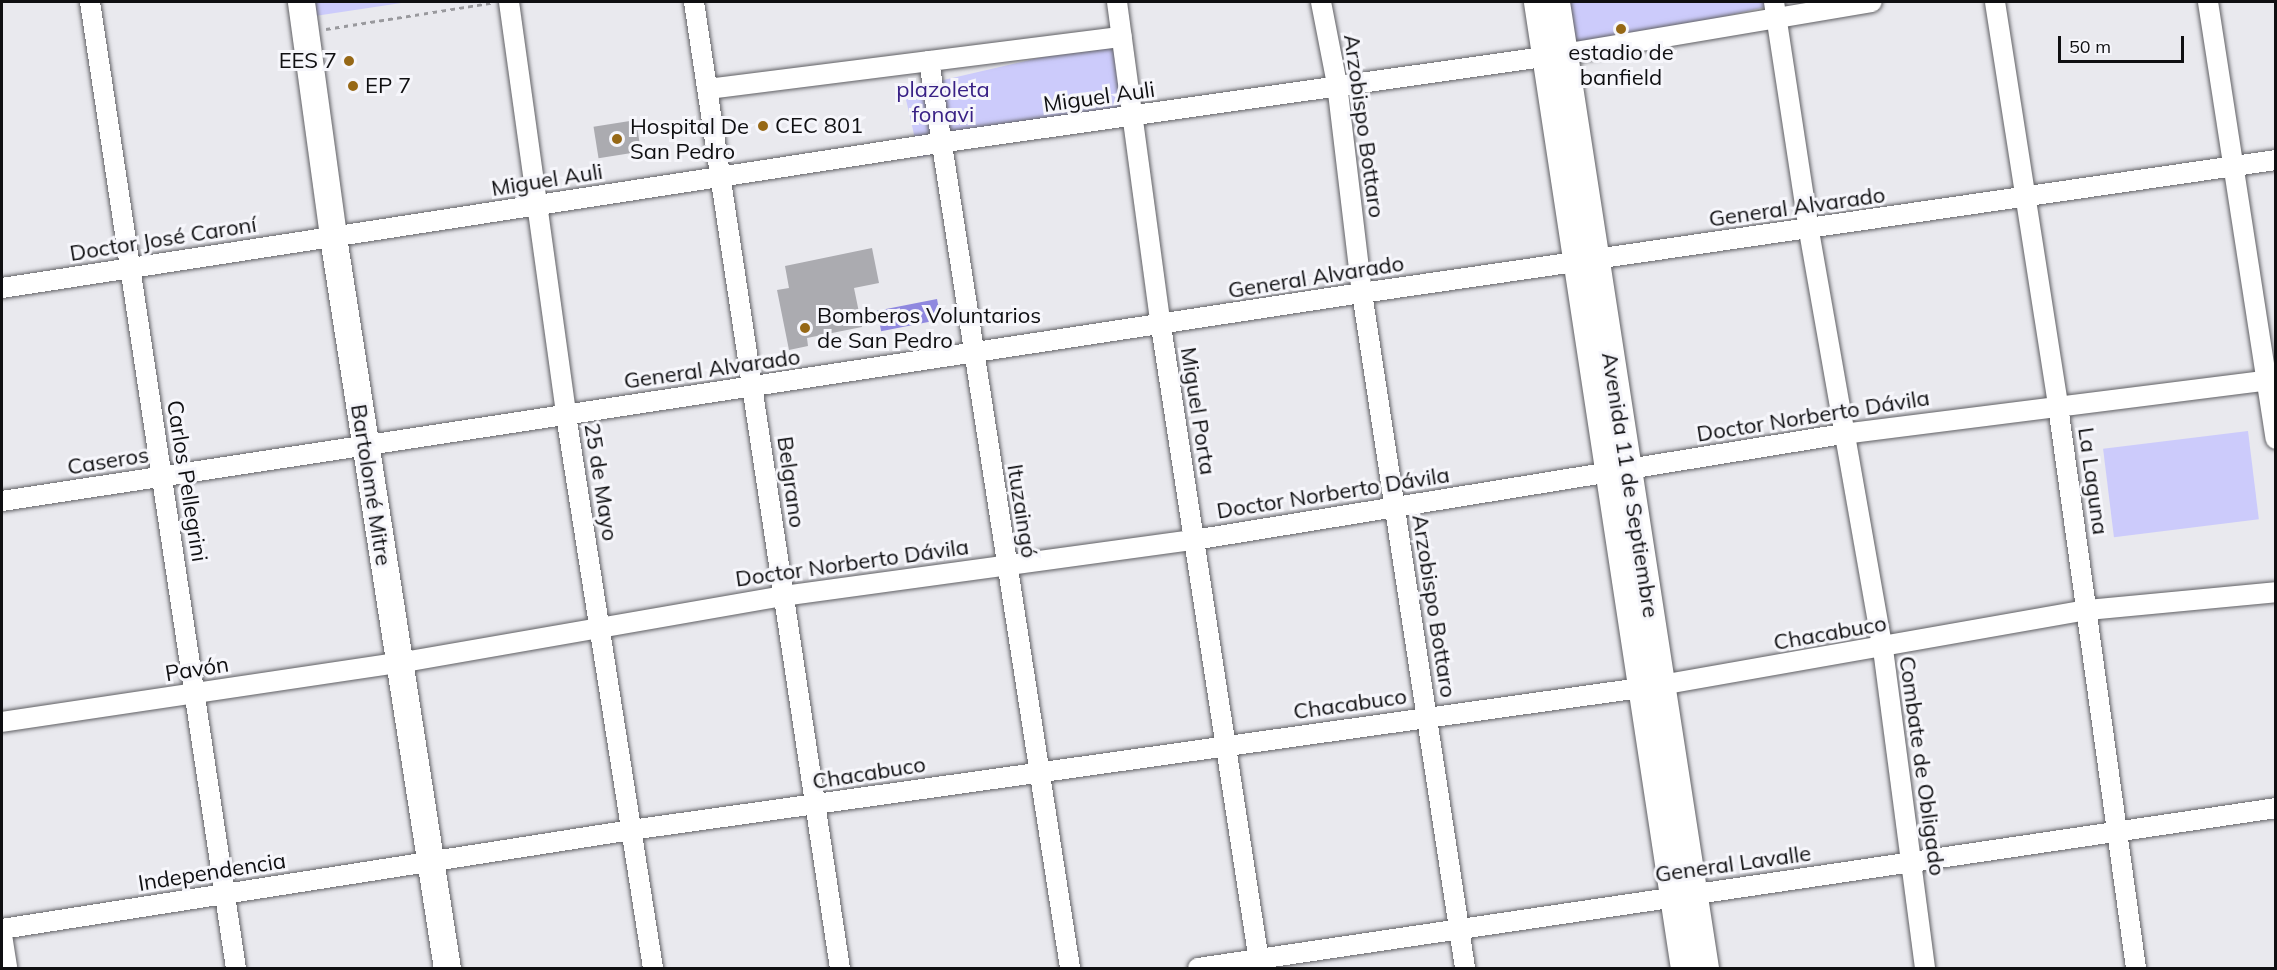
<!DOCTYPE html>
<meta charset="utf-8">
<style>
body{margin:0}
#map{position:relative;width:2277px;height:970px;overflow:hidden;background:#e9e9ee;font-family:Mulish,sans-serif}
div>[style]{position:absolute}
.green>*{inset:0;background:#cccbfb;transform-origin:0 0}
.water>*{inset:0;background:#8f88df;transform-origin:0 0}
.building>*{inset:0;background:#ababb0;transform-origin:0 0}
.path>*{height:3px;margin-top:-1.5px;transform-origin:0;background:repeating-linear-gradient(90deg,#99999d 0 4.5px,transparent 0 9px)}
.roads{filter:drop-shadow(0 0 2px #606064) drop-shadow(0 0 2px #606064)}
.minor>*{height:20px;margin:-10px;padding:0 10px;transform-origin:10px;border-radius:10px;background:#fff}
.secondary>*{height:27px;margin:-13.5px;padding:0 13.5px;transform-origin:13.5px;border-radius:13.5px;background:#fff}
.dots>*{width:16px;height:16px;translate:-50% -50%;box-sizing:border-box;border:3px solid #f6f6fb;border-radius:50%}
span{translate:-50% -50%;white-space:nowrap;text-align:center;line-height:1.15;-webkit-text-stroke:6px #f6f6fb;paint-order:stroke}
.poi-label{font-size:22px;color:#0f0f11}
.right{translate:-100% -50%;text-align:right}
.left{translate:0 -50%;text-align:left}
.park-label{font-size:22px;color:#382085}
.street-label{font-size:22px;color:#0f0f11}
.frame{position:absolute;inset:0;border:3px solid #0f0f11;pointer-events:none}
.scale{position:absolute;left:2058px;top:36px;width:126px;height:27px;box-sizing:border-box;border:3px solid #0f0f11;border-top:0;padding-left:8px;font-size:18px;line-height:21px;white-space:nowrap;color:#0f0f11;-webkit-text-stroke:4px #f6f6fb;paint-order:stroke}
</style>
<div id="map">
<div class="green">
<div style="clip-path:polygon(313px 2px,408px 2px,315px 16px)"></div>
<div style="clip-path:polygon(1567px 2px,1764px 2px,1765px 7px,1575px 51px)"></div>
<div style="left:1117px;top:40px;width:70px;height:219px;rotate:77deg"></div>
<div style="left:2248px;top:431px;width:89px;height:146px;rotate:83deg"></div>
</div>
<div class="water">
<div style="left:937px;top:299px;width:21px;height:61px;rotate:79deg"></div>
</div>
<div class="building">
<div style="left:636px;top:120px;width:32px;height:43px;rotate:81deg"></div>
<div style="clip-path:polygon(872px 248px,879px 283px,854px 288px,862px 327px,807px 338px,808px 346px,789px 350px,777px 290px,789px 288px,785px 266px)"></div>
</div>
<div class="path">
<div style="left:326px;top:29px;width:167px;rotate:-9deg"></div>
</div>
<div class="roads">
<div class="minor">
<div style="left:90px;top:2px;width:977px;rotate:81.41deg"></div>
<div style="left:509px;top:2px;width:417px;rotate:82.1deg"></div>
<div style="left:566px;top:415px;width:560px;rotate:81.06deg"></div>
<div style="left:694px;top:2px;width:977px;rotate:81.41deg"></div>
<div style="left:1117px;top:2px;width:327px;rotate:82.3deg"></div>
<div style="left:1161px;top:326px;width:650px;rotate:81.23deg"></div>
<div style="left:1321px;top:2px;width:84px;rotate:79deg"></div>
<div style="left:1337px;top:84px;width:210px;rotate:83.2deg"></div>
<div style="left:1362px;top:293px;width:683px;rotate:81.32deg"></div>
<div style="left:1774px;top:2px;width:232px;rotate:81.3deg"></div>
<div style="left:1809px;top:231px;width:424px;rotate:80deg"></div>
<div style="left:1883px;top:649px;width:322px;rotate:82.5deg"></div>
<div style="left:1995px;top:2px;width:409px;rotate:81.1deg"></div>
<div style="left:2058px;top:406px;width:567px;rotate:82.1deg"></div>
<div style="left:2208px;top:2px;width:442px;rotate:81.2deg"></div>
<div style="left:929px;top:61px;width:918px;rotate:81.16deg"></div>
<div style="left:708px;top:89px;width:417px;rotate:-7.2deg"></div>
<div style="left:2px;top:288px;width:948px;rotate:-8.8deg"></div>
<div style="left:939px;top:143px;width:631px;rotate:-8.1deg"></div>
<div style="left:1564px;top:54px;width:312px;rotate:-9.6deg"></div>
<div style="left:2px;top:501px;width:1376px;rotate:-8.7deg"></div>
<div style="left:1362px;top:293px;width:924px;rotate:-8.28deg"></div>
<div style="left:2px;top:722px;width:401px;rotate:-8.5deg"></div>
<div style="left:399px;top:663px;width:390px;rotate:-9.9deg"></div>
<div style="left:783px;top:596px;width:415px;rotate:-7.8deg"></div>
<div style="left:1194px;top:540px;width:658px;rotate:-9.28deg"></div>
<div style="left:1843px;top:434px;width:436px;rotate:-7.2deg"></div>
<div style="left:2px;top:929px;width:637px;rotate:-8.94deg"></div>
<div style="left:631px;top:830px;width:1040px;rotate:-8.01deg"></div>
<div style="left:1661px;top:685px;width:433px;rotate:-10deg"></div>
<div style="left:2087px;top:610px;width:190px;rotate:-5.4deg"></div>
<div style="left:2px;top:935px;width:33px;rotate:81deg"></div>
<div style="left:1198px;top:968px;width:1090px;rotate:-8.44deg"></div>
</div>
<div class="secondary">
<div style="left:301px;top:2px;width:237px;rotate:82.2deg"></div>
<div style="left:333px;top:237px;width:740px;rotate:81.14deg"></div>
<div style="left:1537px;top:2px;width:977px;rotate:81.35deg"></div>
<div style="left:1556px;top:2px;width:977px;rotate:81.23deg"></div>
</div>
</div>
<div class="dots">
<div style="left:1621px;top:29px;background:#966816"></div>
<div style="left:349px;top:61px;background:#966816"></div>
<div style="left:353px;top:86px;background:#966816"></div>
<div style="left:763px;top:126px;background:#966816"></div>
<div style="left:617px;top:139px;background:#966816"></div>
<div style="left:805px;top:328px;background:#966816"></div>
</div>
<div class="poi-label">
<span style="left:1621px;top:65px">estadio de<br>banfield</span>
<span class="right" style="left:337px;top:61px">EES 7</span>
<span class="left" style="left:365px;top:86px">EP 7</span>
<span class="left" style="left:630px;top:139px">Hospital De<br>San Pedro</span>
<span class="left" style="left:775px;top:126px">CEC 801</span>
<span class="left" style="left:817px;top:328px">Bomberos Voluntarios<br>de San Pedro</span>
</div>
<div class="park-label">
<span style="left:943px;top:102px">plazoleta<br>fonavi</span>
</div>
<div class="street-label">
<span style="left:1099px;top:97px;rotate:-8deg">Miguel Auli</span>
<span style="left:1364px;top:126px;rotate:82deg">Arzobispo Bottaro</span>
<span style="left:547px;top:180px;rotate:-9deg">Miguel Auli</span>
<span style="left:1797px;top:207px;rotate:-8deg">General Alvarado</span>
<span style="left:163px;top:239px;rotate:-9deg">Doctor José Caroní</span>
<span style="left:1316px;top:277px;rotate:-9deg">General Alvarado</span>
<span style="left:712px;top:369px;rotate:-8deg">General Alvarado</span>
<span style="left:1198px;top:411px;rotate:81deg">Miguel Porta</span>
<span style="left:1813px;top:416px;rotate:-9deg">Doctor Norberto Dávila</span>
<span style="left:108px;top:461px;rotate:-9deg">Caseros</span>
<span style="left:187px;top:481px;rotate:81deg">Carlos Pellegrini</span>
<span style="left:2093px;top:481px;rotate:82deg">La Laguna</span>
<span style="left:601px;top:482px;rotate:81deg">25 de Mayo</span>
<span style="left:791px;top:482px;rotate:82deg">Belgrano</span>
<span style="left:371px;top:485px;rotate:81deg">Bartolomé Mitre</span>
<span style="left:1630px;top:485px;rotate:81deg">Avenida 11 de Septiembre</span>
<span style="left:1333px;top:493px;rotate:-9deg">Doctor Norberto Dávila</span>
<span style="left:1022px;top:511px;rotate:81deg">Ituzaingó</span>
<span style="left:852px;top:563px;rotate:-8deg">Doctor Norberto Dávila</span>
<span style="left:1434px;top:606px;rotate:81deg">Arzobispo Bottaro</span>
<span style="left:1830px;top:633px;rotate:-10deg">Chacabuco</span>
<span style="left:197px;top:669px;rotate:-9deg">Pavón</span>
<span style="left:1350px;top:704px;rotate:-8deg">Chacabuco</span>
<span style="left:1922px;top:766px;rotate:82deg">Combate de Obligado</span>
<span style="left:869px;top:773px;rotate:-9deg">Chacabuco</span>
<span style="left:1733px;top:864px;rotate:-8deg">General Lavalle</span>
<span style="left:212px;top:872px;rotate:-9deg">Independencia</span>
</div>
<div class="frame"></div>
<div class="scale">50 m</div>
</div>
